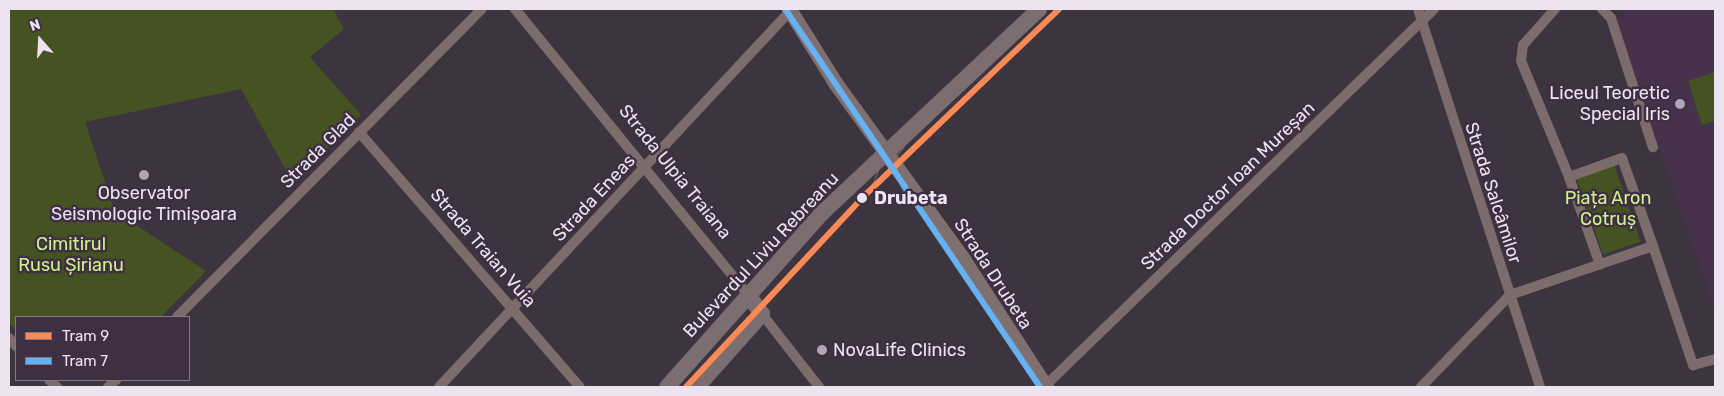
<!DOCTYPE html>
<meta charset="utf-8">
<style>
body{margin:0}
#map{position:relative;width:1724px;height:396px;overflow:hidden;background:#3c343f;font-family:Rubik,sans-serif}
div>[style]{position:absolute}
.built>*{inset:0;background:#46324a}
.green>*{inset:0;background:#455222;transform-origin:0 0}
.street>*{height:10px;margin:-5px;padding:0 5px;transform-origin:5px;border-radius:5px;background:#7d6c6c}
.secondary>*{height:15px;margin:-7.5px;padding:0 7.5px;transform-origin:7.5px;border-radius:7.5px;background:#806f6f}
.primary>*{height:16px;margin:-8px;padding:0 8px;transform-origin:8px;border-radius:8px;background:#7c6e70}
.tram>*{height:1px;margin:-0.5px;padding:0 0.5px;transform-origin:0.5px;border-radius:0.5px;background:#786d71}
.tram-1>*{height:6px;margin:-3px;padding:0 3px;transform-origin:3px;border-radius:3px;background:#f98a56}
.tram-2>*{height:6px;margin:-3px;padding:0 3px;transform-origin:3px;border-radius:3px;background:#66b1f2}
.dots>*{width:14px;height:14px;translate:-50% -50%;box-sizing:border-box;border:2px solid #3f2f43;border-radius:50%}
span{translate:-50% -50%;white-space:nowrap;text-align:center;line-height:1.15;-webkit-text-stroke:5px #3f2f43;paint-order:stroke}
.poi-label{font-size:18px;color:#eee4f1}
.right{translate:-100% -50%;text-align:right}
.left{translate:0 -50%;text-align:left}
.street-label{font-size:18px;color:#eee4f1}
.stop-label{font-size:18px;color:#eee4f1;font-weight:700}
.park-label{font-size:18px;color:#d0f48b}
.frame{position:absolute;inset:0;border:10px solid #eee4f1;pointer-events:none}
.legend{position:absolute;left:15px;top:316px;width:175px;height:65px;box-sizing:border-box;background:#3f2f43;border:1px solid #857789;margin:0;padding:6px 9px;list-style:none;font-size:15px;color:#eee4f1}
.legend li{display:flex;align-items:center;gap:10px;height:25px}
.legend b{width:25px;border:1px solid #857789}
.north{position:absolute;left:15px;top:15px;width:50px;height:50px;-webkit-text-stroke:4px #3f2f43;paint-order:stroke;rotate:341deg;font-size:14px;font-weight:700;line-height:20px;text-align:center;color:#eee4f1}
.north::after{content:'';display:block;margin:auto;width:18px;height:22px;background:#eee4f1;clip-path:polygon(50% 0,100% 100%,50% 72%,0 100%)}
</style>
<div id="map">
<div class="built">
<div style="clip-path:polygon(1633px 9px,1715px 9px,1715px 313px,1616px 20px)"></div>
</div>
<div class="green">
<div style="clip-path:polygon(9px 9px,333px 9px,344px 29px,310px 57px,361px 115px,293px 183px,241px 89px,85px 122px,115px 211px,206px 271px,161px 317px,16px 317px,16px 330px,9px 323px)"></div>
<div style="clip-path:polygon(1715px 72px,1715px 121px,1702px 125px,1688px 81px)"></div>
<div style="left:1614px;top:164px;width:82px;height:40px;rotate:71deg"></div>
</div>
<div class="street">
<div style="left:515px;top:9px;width:369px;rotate:50.8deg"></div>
<div style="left:1418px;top:9px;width:397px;rotate:72.1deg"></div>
<div style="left:1555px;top:9px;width:48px;rotate:131.6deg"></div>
<div style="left:1523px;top:45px;width:16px;rotate:97deg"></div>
<div style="left:1521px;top:61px;width:126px;rotate:67.5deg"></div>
<div style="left:1569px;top:177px;width:93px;rotate:70.6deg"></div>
<div style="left:1602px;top:9px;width:13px;rotate:45deg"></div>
<div style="left:1611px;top:18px;width:136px;rotate:72deg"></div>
<div style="left:359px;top:132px;width:337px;rotate:49.1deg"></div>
<div style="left:1653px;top:246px;width:126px;rotate:71.4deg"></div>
<div style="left:1693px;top:365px;width:23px;rotate:-15deg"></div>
<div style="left:762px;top:314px;width:93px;rotate:52deg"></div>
<div style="left:177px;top:317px;width:433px;rotate:-45.3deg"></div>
<div style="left:9px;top:338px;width:11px;rotate:49deg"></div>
<div style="left:49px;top:380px;width:11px;rotate:41deg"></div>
<div style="left:1045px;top:386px;width:542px;rotate:-44.1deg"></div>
<div style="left:108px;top:387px;width:11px;rotate:-41deg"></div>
<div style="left:439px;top:387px;width:517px;rotate:-46.96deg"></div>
<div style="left:1421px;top:387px;width:128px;rotate:-45.9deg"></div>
<div style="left:1510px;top:295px;width:151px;rotate:-18.9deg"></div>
<div style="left:1653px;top:246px;width:93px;rotate:-109.4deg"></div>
<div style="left:1622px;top:158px;width:56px;rotate:160.3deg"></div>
</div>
<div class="secondary">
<div style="left:789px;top:9px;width:89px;rotate:57.9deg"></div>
<div style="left:836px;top:84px;width:216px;rotate:54deg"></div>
<div style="left:963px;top:259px;width:153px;rotate:57deg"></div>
</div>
<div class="primary">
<div style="left:667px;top:387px;width:232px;rotate:-48.3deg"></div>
<div style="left:821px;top:214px;width:299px;rotate:-43.2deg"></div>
<div style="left:697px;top:387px;width:98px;rotate:-48.3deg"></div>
<div style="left:762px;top:314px;width:24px;rotate:-126deg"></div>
</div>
<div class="tram">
<div style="left:870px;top:190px;width:29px;rotate:-68deg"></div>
<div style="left:881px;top:163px;width:22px;rotate:-106deg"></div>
<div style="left:903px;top:191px;width:23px;rotate:-113deg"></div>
<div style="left:894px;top:170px;width:15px;rotate:-79deg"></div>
<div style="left:897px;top:155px;width:11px;rotate:-52deg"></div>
</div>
<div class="tram-1">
<div style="left:686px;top:387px;width:258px;rotate:-47deg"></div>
<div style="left:862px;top:198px;width:273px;rotate:-43.8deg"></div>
</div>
<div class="tram-2">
<div style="left:785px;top:9px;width:456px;rotate:56deg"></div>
</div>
<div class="dots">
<div style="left:1680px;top:104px;background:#b0a6b3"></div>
<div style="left:144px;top:175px;background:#b0a6b3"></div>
<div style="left:862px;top:198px;background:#eee4f1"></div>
<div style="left:822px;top:350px;background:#b0a6b3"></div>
</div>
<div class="poi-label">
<span class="right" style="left:1670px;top:104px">Liceul Teoretic<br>Special Iris</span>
<span style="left:144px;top:204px">Observator<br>Seismologic Timișoara</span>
<span class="left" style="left:833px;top:350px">NovaLife Clinics</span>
</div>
<div class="street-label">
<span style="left:318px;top:151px;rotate:-45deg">Strada Glad</span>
<span style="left:675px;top:172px;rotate:51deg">Strada Ulpia Traiana</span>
<span style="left:1228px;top:186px;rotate:-44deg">Strada Doctor Ioan Mureșan</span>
<span style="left:1493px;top:193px;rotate:72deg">Strada Salcâmilor</span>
<span style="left:594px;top:198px;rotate:-47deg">Strada Eneas</span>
<span style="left:483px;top:248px;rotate:49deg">Strada Traian Vuia</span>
<span style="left:761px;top:255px;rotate:-47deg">Bulevardul Liviu Rebreanu</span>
<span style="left:993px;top:274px;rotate:57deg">Strada Drubeta</span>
</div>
<div class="stop-label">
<span class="left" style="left:874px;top:198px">Drubeta</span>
</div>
<div class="park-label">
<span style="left:1608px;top:209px">Piața Aron<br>Cotruș</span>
<span style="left:71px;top:255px">Cimitirul<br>Rusu Șirianu</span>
</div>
<div class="frame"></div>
<ul class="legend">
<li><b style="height:6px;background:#f98a56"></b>Tram 9</li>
<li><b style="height:6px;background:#66b1f2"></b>Tram 7</li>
</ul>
<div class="north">N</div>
</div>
